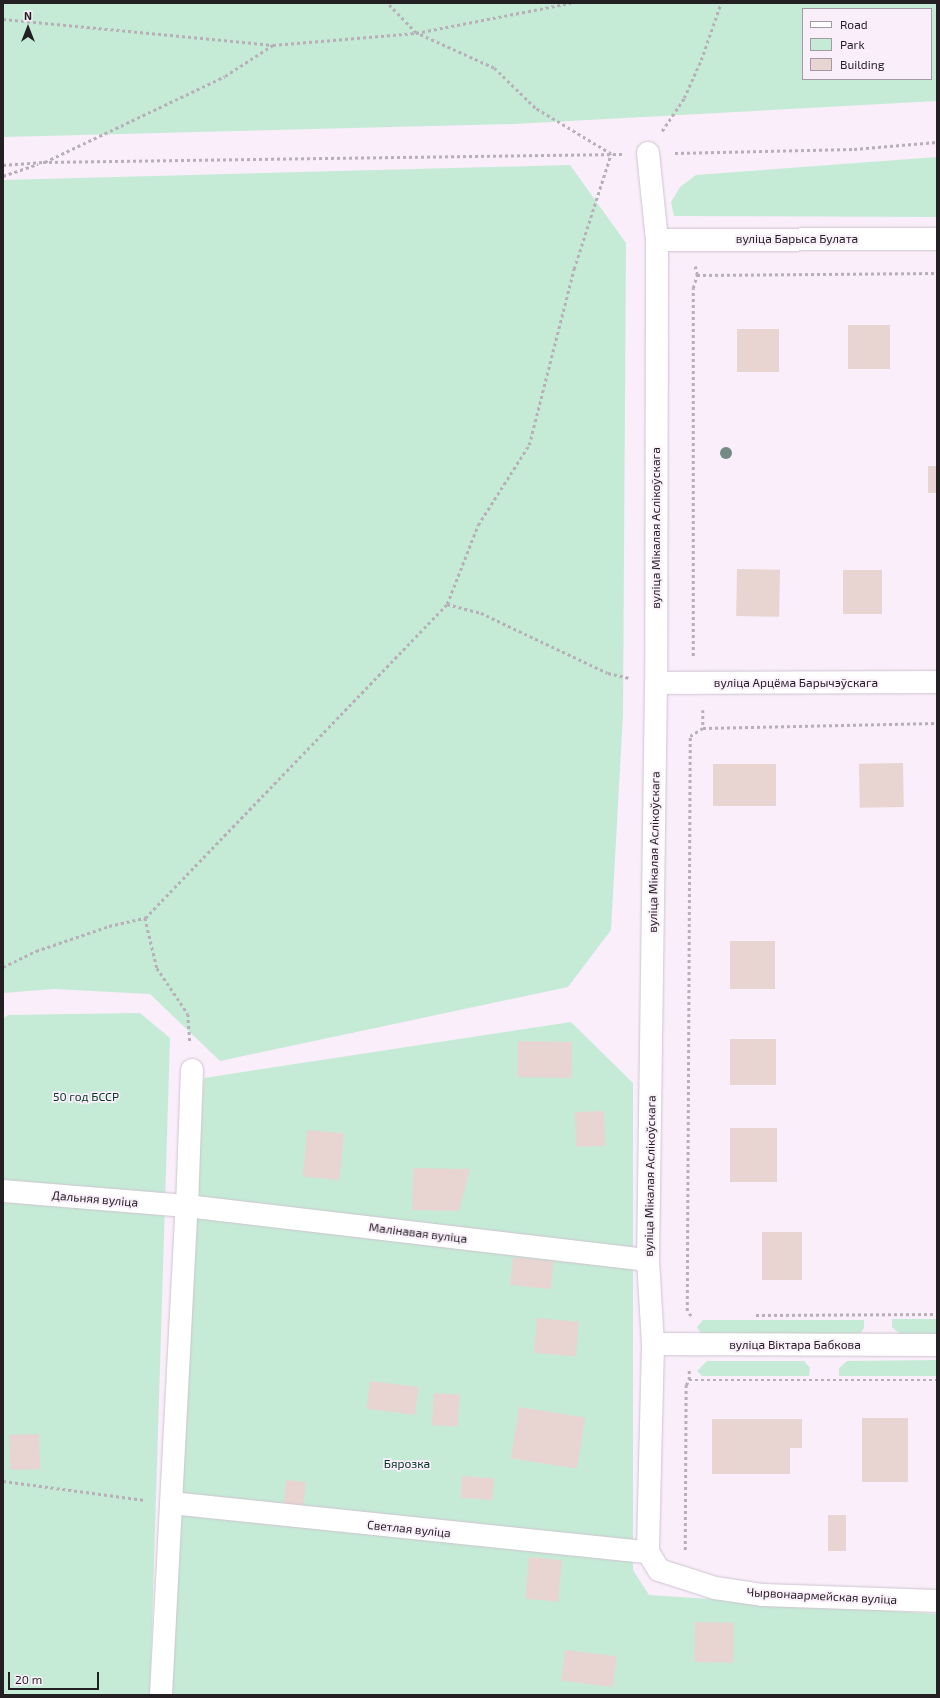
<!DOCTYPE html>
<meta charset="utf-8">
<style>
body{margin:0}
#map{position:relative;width:940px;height:1698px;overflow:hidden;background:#f9eefa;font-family:"Exo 2",sans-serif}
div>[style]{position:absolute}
.green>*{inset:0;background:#c5ebd7}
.building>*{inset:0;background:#e8d5d2;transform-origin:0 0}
.path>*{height:2.5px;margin-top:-1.25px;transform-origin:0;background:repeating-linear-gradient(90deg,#b8afb9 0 3px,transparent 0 6px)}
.roads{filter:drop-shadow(0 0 1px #cec3d0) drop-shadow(0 0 1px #cec3d0)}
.minor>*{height:22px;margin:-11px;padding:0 11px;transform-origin:11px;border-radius:11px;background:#fff}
.trees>*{width:12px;height:12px;margin:-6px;border-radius:50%;background:#738a85}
span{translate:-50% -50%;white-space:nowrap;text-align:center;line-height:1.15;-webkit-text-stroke:3.5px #f9eefa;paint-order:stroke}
.street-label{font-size:12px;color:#231f23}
.park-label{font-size:12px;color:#053926}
.frame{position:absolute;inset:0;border:4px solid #231f23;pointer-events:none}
.legend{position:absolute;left:802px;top:8px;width:130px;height:72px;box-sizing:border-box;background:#f9eefa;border:1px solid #a39ba4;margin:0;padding:5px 7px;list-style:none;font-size:12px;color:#231f23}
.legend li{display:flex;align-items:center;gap:8px;height:20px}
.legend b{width:20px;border:1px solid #a39ba4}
.north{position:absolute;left:8px;top:8px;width:40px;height:40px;-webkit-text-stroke:3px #f9eefa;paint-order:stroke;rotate:0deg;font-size:11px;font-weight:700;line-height:16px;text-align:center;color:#231f23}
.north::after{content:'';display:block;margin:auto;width:14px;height:18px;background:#231f23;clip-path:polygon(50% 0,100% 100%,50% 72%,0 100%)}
.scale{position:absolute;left:8px;top:1672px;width:91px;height:18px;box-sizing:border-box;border:2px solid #231f23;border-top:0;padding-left:5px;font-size:12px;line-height:14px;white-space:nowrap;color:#231f23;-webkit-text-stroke:3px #f9eefa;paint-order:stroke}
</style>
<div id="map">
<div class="green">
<div style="clip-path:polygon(evenodd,3px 3px,937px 3px,937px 101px,514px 124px,3px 137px,3px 3px,803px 9px,931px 9px,931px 79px,803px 79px,803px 9px)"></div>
<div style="clip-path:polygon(937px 157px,937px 217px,674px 216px,671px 202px,680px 187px,696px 175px)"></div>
<div style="clip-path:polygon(570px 165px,626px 243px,623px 715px,611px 930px,568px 987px,220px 1061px,150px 994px,54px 989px,3px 993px,3px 180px)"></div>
<div style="clip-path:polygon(140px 1013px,170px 1038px,150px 1695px,3px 1695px,3px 1019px,8px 1015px)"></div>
<div style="clip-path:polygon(571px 1022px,633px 1083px,633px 1570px,649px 1595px,937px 1614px,937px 1695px,170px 1695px,189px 1308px,204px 1078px)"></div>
<div style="clip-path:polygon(892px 1319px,937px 1319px,937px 1334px,900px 1334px,892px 1327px)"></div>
<div style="clip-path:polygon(703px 1320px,864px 1320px,864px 1328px,860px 1334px,701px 1334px,697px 1327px)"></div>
<div style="clip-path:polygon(937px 1360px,937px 1376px,839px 1376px,839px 1368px,847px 1361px)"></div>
<div style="clip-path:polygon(707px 1361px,804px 1361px,810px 1368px,809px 1376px,702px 1376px,697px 1371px)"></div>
</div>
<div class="building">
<div style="left:848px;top:325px;width:42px;height:44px"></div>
<div style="left:737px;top:329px;width:42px;height:43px"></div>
<div style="left:928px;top:466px;width:9px;height:27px"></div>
<div style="left:737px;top:569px;width:43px;height:47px;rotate:1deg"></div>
<div style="left:843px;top:570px;width:39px;height:44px"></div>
<div style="left:903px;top:763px;width:44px;height:44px;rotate:89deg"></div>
<div style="left:776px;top:764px;width:42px;height:63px;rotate:90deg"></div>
<div style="left:730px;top:941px;width:45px;height:48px"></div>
<div style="left:730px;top:1039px;width:46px;height:46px"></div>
<div style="left:518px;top:1041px;width:54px;height:36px;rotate:1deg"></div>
<div style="left:604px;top:1111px;width:35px;height:29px;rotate:88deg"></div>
<div style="left:777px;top:1128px;width:54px;height:47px;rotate:90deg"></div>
<div style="left:307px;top:1130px;width:37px;height:47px;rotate:5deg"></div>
<div style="clip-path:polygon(413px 1168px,470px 1169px,459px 1211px,412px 1210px)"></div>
<div style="left:762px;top:1232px;width:40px;height:48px"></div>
<div style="left:513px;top:1257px;width:41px;height:28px;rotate:6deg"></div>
<div style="left:537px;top:1318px;width:42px;height:35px;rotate:5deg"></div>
<div style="left:370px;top:1381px;width:49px;height:28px;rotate:7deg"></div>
<div style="left:434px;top:1393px;width:26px;height:32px;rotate:4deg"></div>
<div style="left:519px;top:1407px;width:67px;height:52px;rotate:9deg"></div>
<div style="left:862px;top:1418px;width:46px;height:64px"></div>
<div style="clip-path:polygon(712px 1419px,802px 1419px,802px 1448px,790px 1448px,790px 1474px,712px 1474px)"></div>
<div style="left:39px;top:1434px;width:35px;height:30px;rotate:88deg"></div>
<div style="left:462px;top:1476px;width:32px;height:22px;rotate:4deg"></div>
<div style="left:286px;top:1480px;width:20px;height:28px;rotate:6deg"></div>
<div style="left:828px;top:1515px;width:18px;height:36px"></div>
<div style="left:529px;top:1557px;width:33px;height:42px;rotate:5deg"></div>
<div style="left:695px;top:1622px;width:39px;height:40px;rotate:1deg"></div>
<div style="left:565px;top:1650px;width:52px;height:31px;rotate:7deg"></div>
</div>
<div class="path">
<div style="left:3px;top:19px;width:271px;rotate:5.5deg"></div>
<div style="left:273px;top:45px;width:144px;rotate:-4.8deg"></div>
<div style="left:416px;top:33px;width:158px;rotate:-11deg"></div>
<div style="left:662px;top:131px;width:40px;rotate:-56deg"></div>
<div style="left:684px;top:98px;width:42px;rotate:-65.9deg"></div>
<div style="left:701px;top:60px;width:60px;rotate:-70.7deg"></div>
<div style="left:675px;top:153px;width:179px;rotate:-1.3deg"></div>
<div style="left:854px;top:149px;width:83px;rotate:-4.8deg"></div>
<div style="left:45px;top:162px;width:199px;rotate:-25.5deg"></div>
<div style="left:225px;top:76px;width:57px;rotate:-32.9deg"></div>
<div style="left:3px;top:165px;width:40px;rotate:-4.3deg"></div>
<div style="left:43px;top:162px;width:579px;rotate:-0.79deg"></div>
<div style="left:3px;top:176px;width:37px;rotate:-19deg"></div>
<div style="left:697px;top:275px;width:240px;rotate:-0.5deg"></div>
<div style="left:447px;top:604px;width:35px;rotate:15deg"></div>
<div style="left:481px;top:613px;width:140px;rotate:25.3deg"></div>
<div style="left:608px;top:673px;width:23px;rotate:13deg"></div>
<div style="left:693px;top:656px;width:368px;rotate:-90deg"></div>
<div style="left:693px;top:288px;width:14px;rotate:-73deg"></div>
<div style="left:697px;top:275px;width:9px;rotate:-103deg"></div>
<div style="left:703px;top:710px;width:18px;rotate:90deg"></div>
<div style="left:145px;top:918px;width:51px;rotate:76.5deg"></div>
<div style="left:157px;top:968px;width:55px;rotate:56deg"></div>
<div style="left:188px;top:1014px;width:29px;rotate:86deg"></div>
<div style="left:3px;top:967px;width:37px;rotate:-26deg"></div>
<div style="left:36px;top:951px;width:77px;rotate:-18.9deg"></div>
<div style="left:109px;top:926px;width:37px;rotate:-13deg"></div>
<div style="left:145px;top:918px;width:436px;rotate:-46.1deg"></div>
<div style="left:447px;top:604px;width:85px;rotate:-68.6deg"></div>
<div style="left:478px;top:525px;width:95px;rotate:-57.5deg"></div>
<div style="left:529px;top:445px;width:182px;rotate:-75.7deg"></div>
<div style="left:574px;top:269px;width:121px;rotate:-72.2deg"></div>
<div style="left:611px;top:154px;width:89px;rotate:-148.8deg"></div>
<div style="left:535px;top:108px;width:57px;rotate:-135.7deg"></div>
<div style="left:494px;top:68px;width:85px;rotate:-155.8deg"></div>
<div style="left:416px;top:33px;width:42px;rotate:-134deg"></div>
<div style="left:756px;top:1315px;width:181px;rotate:-0.3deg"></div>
<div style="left:691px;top:1316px;width:6px;rotate:-129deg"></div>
<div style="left:687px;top:1311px;width:575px;rotate:-89.7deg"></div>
<div style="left:690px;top:736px;width:15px;rotate:-32deg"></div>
<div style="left:703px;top:728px;width:234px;rotate:-1.2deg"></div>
<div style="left:689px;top:1380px;width:248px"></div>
<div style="left:3px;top:1481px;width:143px;rotate:7.6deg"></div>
<div style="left:685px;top:1550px;width:165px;rotate:-89.7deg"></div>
<div style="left:686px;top:1385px;width:6px;rotate:-59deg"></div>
<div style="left:689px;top:1380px;width:10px;rotate:-90deg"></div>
</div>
<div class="roads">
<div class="minor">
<div style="left:648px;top:153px;width:87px;rotate:84.1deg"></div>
<div style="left:657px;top:240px;width:443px;rotate:90.1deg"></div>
<div style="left:656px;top:683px;width:577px;rotate:90.79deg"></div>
<div style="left:648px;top:1260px;width:84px;rotate:86.6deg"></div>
<div style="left:653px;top:1344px;width:208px;rotate:91.4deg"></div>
<div style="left:657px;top:240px;width:280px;rotate:-0.2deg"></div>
<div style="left:656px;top:683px;width:281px;rotate:-0.2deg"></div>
<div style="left:3px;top:1191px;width:185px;rotate:4.7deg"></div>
<div style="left:187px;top:1206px;width:464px;rotate:6.7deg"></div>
<div style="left:653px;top:1344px;width:284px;rotate:0.2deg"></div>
<div style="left:171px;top:1503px;width:480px;rotate:5.9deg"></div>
<div style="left:648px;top:1552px;width:21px;rotate:59deg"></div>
<div style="left:659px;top:1570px;width:59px;rotate:17.8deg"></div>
<div style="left:715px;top:1588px;width:49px;rotate:8.3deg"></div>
<div style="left:763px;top:1595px;width:174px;rotate:2deg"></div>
<div style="left:161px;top:1695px;width:490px;rotate:-87deg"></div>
<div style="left:187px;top:1206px;width:136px;rotate:-87.9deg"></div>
</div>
</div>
<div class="trees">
<div style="left:726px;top:453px"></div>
</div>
<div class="street-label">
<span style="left:797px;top:239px">вуліца Барыса Булата</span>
<span style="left:656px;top:528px;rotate:-90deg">вуліца Мікалая Аслікоўскага</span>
<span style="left:796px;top:683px">вуліца Арцёма Барычэўскага</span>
<span style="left:654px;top:852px;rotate:-89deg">вуліца Мікалая Аслікоўскага</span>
<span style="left:650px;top:1176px;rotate:-89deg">вуліца Мікалая Аслікоўскага</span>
<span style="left:95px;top:1199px;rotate:5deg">Дальняя вуліца</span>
<span style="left:418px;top:1233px;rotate:7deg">Малінавая вуліца</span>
<span style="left:795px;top:1345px">вуліца Віктара Бабкова</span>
<span style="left:409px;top:1529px;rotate:6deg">Светлая вуліца</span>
<span style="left:822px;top:1596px;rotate:3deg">Чырвонаармейская вуліца</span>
</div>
<div class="park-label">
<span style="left:86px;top:1097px">50 год БССР</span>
<span style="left:407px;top:1464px">Бярозка</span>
</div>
<div class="frame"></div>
<ul class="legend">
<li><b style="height:5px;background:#fff"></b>Road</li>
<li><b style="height:11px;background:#c5ebd7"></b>Park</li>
<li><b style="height:11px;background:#e8d5d2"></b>Building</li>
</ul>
<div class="north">N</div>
<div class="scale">20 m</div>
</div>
